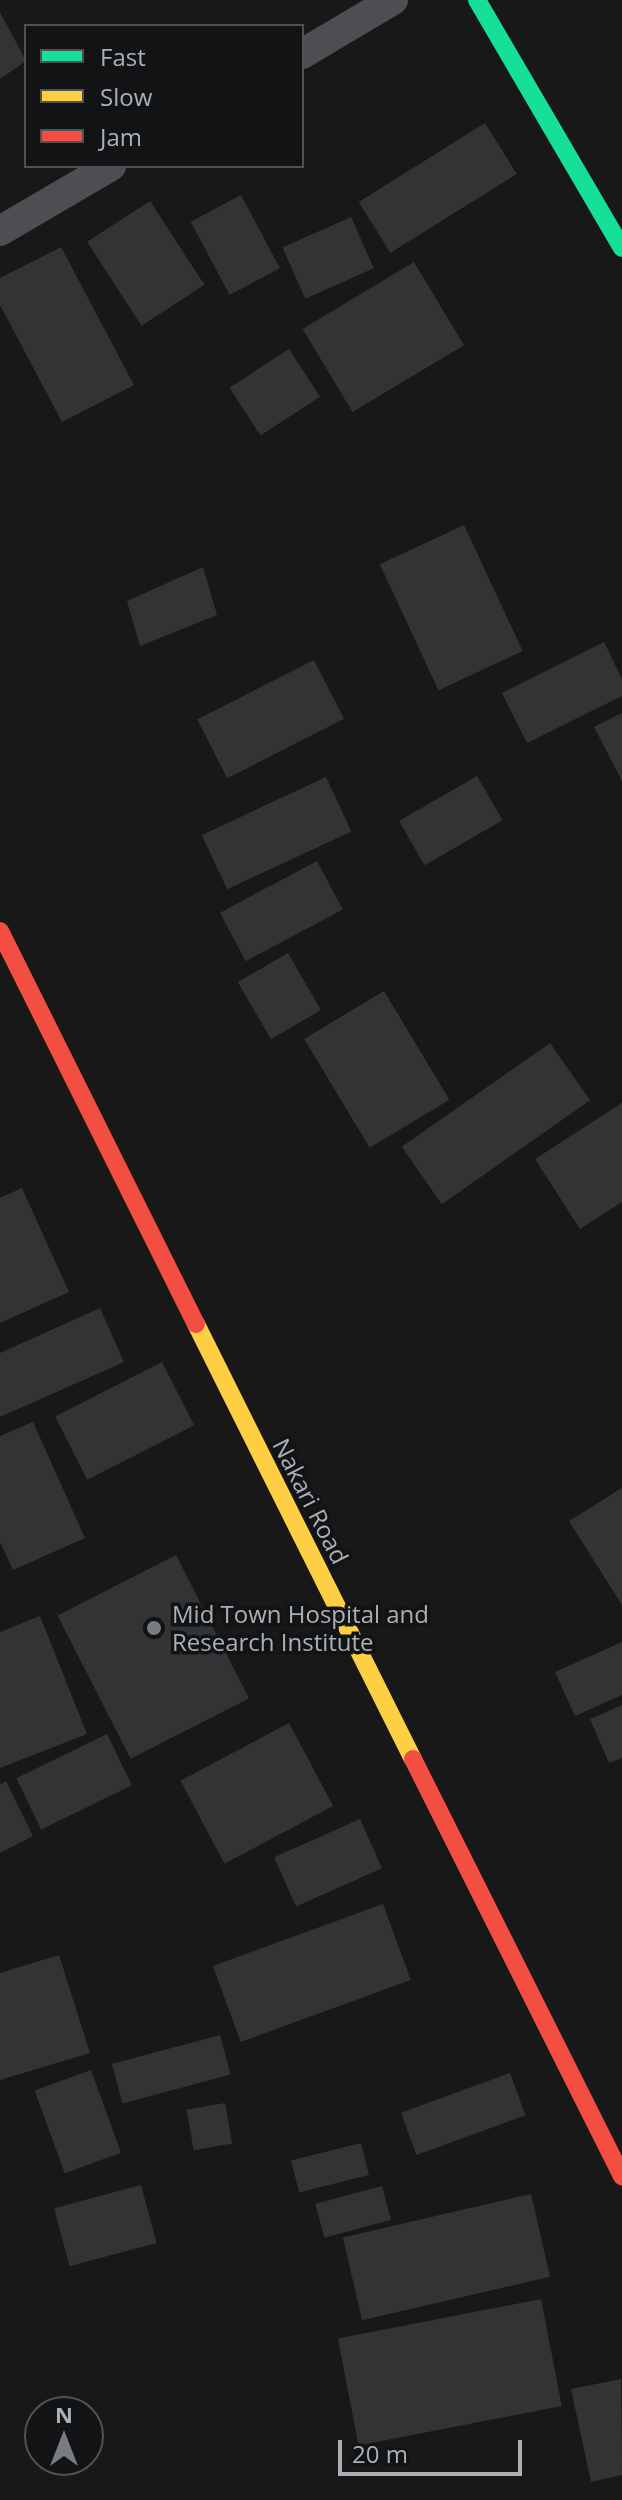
<!DOCTYPE html>
<style>
body{margin:0}
#map{position:relative;width:622px;height:2500px;overflow:hidden;background:#181818;font-family:"Open Sans",sans-serif}
div>[style]{position:absolute}
.building>*{inset:0;background:#323334;transform-origin:0 0}
.lane>*{height:30px;margin:-15px;padding:0 15px;transform-origin:15px;border-radius:15px;background:#4d4e51}
.fast>*{height:18px;margin:-9px;padding:0 9px;transform-origin:9px;border-radius:9px;background:#16e098}
.slow>*{height:18px;margin:-9px;padding:0 9px;transform-origin:9px;border-radius:9px;background:#ffcf43}
.jam>*{height:18px;margin:-9px;padding:0 9px;transform-origin:9px;border-radius:9px;background:#f24e42}
.dots>*{width:22px;height:22px;translate:-50% -50%;box-sizing:border-box;border:4px solid #121314;border-radius:50%}
span{translate:-50% -50%;white-space:nowrap;text-align:center;line-height:1.15;-webkit-text-stroke:7px #121314;paint-order:stroke}
.street-label{font-size:24px;color:#abb0b7}
.poi-label{font-size:24px;color:#abb0b7}
.left{translate:0 -50%;text-align:left}
.legend{position:absolute;left:24px;top:24px;width:280px;height:144px;box-sizing:border-box;background:#121314;border:2px solid #4f5255;margin:0;padding:10px 14px;list-style:none;font-size:24px;color:#abb0b7}
.legend li{display:flex;align-items:center;gap:16px;height:40px}
.legend b{width:40px;border:2px solid #4f5255}
.north{position:absolute;left:24px;top:2396px;width:80px;height:80px;box-sizing:border-box;background:#121314;border:2px solid #4f5255;border-radius:50%;rotate:0deg;font-size:22px;font-weight:700;line-height:32px;text-align:center;color:#abb0b7}
.north::after{content:'';display:block;margin:auto;width:28px;height:36px;background:#787b7f;clip-path:polygon(50% 0,100% 100%,50% 72%,0 100%)}
.scale{position:absolute;left:338px;top:2440px;width:184px;height:36px;box-sizing:border-box;border:4px solid #abb0b7;border-top:0;padding-left:10px;font-size:24px;line-height:28px;white-space:nowrap;color:#abb0b7;-webkit-text-stroke:6px #121314;paint-order:stroke}
</style>
<div id="map">
<div class="building">
<div style="clip-path:polygon(0 12px,26px 61px,0 79px)"></div>
<div style="left:485px;top:123px;width:60px;height:149px;rotate:58deg"></div>
<div style="left:241px;top:195px;width:83px;height:57px;rotate:62deg"></div>
<div style="left:150px;top:201px;width:100px;height:75px;rotate:57deg"></div>
<div style="left:351px;top:217px;width:56px;height:75px;rotate:66deg"></div>
<div style="clip-path:polygon(61px 247px,134px 385px,62px 422px,0 305px,0 278px)"></div>
<div style="left:414px;top:262px;width:97px;height:130px;rotate:59deg"></div>
<div style="left:289px;top:349px;width:57px;height:71px;rotate:57deg"></div>
<div style="left:464px;top:525px;width:139px;height:93px;rotate:65deg"></div>
<div style="clip-path:polygon(203px 567px,217px 615px,140px 646px,127px 601px)"></div>
<div style="clip-path:polygon(604px 642px,622px 679px,622px 696px,527px 743px,502px 693px)"></div>
<div style="left:314px;top:660px;width:66px;height:131px;rotate:63deg"></div>
<div style="clip-path:polygon(622px 713px,622px 781px,594px 727px)"></div>
<div style="left:477px;top:776px;width:51px;height:90px;rotate:60deg"></div>
<div style="left:326px;top:777px;width:60px;height:137px;rotate:65deg"></div>
<div style="left:317px;top:861px;width:55px;height:110px;rotate:62deg"></div>
<div style="left:288px;top:953px;width:66px;height:58px;rotate:60deg"></div>
<div style="left:384px;top:991px;width:127px;height:93px;rotate:59deg"></div>
<div style="left:550px;top:1043px;width:70px;height:181px;rotate:55deg"></div>
<div style="clip-path:polygon(622px 1103px,622px 1202px,580px 1229px,535px 1159px)"></div>
<div style="clip-path:polygon(22px 1188px,69px 1292px,0 1323px,0 1198px)"></div>
<div style="clip-path:polygon(100px 1308px,124px 1362px,0 1417px,0 1353px)"></div>
<div style="left:162px;top:1362px;width:71px;height:120px;rotate:63deg"></div>
<div style="clip-path:polygon(33px 1422px,85px 1538px,13px 1570px,0 1542px,0 1436px)"></div>
<div style="clip-path:polygon(622px 1488px,622px 1605px,569px 1521px)"></div>
<div style="left:176px;top:1555px;width:161px;height:133px;rotate:63deg"></div>
<div style="clip-path:polygon(40px 1616px,87px 1734px,0 1768px,0 1632px)"></div>
<div style="clip-path:polygon(622px 1642px,622px 1695px,575px 1716px,555px 1672px)"></div>
<div style="clip-path:polygon(622px 1705px,622px 1758px,609px 1763px,590px 1719px)"></div>
<div style="left:289px;top:1723px;width:94px;height:123px;rotate:62deg"></div>
<div style="left:107px;top:1734px;width:57px;height:101px;rotate:64deg"></div>
<div style="clip-path:polygon(6px 1781px,33px 1836px,0 1853px,0 1785px)"></div>
<div style="left:360px;top:1819px;width:54px;height:94px;rotate:66deg"></div>
<div style="left:383px;top:1904px;width:81px;height:181px;rotate:70deg"></div>
<div style="clip-path:polygon(59px 1955px,90px 2053px,0 2080px,0 1973px)"></div>
<div style="left:220px;top:2035px;width:41px;height:112px;rotate:75deg"></div>
<div style="left:91px;top:2070px;width:88px;height:60px;rotate:70deg"></div>
<div style="left:510px;top:2073px;width:45px;height:116px;rotate:70deg"></div>
<div style="left:225px;top:2103px;width:41px;height:39px;rotate:80deg"></div>
<div style="left:361px;top:2143px;width:33px;height:72px;rotate:76deg"></div>
<div style="left:141px;top:2185px;width:60px;height:90px;rotate:75deg"></div>
<div style="left:382px;top:2186px;width:35px;height:69px;rotate:75deg"></div>
<div style="left:531px;top:2194px;width:85px;height:193px;rotate:77deg"></div>
<div style="left:541px;top:2299px;width:109px;height:207px;rotate:79deg"></div>
<div style="clip-path:polygon(621px 2379px,622px 2475px,591px 2482px,571px 2389px)"></div>
</div>
<div class="lane">
<div style="left:302px;top:54px;width:106px;rotate:-30.7deg"></div>
<div style="left:0;top:231px;width:129px;rotate:-30.4deg"></div>
</div>
<div class="fast">
<div style="left:477px;top:0;width:287px;rotate:59.7deg"></div>
</div>
<div class="slow">
<div style="left:196px;top:1324px;width:486px;rotate:63.5deg"></div>
</div>
<div class="jam">
<div style="left:0;top:931px;width:439px;rotate:63.5deg"></div>
<div style="left:413px;top:1759px;width:467px;rotate:63.4deg"></div>
</div>
<div class="dots">
<div style="left:154px;top:1628px;background:#787b7f"></div>
</div>
<div class="street-label">
<span style="left:311px;top:1501px;rotate:63deg">Nakari Road</span>
</div>
<div class="poi-label">
<span class="left" style="left:172px;top:1628px">Mid Town Hospital and<br>Research Institute</span>
</div>
<ul class="legend">
<li><b style="height:10px;background:#16e098"></b>Fast</li>
<li><b style="height:10px;background:#ffcf43"></b>Slow</li>
<li><b style="height:10px;background:#f24e42"></b>Jam</li>
</ul>
<div class="north">N</div>
<div class="scale">20 m</div>
</div>
